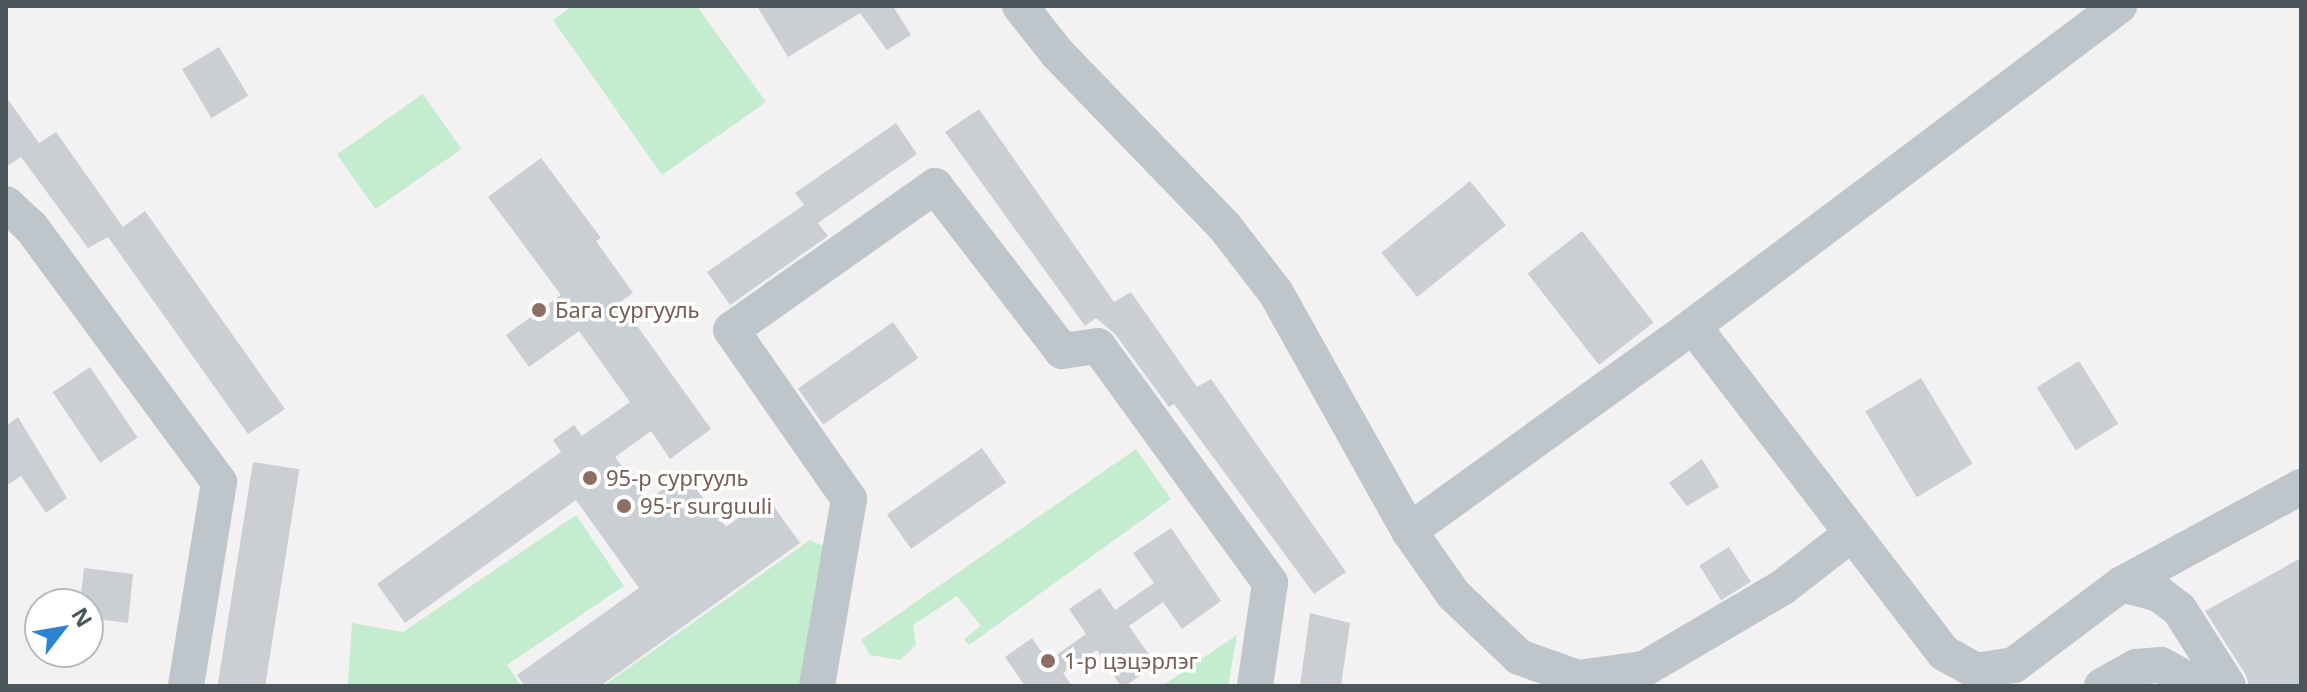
<!DOCTYPE html>
<meta charset="utf-8">
<style>
body{margin:0}
#map{position:relative;width:2307px;height:692px;overflow:hidden;background:#f3f1f1;font-family:"Noto Sans",sans-serif}
div>[style]{position:absolute}
.green>*{inset:0;background:#c4eccf;transform-origin:0 0}
.building>*{inset:0;background:#cbced3;transform-origin:0 0}
.minor>*{height:36px;margin:-18px;padding:0 18px;transform-origin:18px;border-radius:18px;background:#bec6cc}
.dots>*{width:22px;height:22px;translate:-50% -50%;box-sizing:border-box;border:4px solid #fff;border-radius:50%}
span{translate:-50% -50%;white-space:nowrap;text-align:center;line-height:1.15;-webkit-text-stroke:7px #fff;paint-order:stroke}
.education-label{font-size:22px;color:#785e54}
.left{translate:0 -50%;text-align:left}
.frame{position:absolute;inset:0;border:8px solid #4a565c;pointer-events:none}
.north{position:absolute;left:24px;top:588px;width:80px;height:80px;box-sizing:border-box;background:#fff;border:2px solid #b7bbbe;border-radius:50%;rotate:59deg;font-size:22px;font-weight:700;line-height:32px;text-align:center;color:#4a565c}
.north::after{content:'';display:block;margin:auto;width:28px;height:36px;background:#2b84d3;clip-path:polygon(50% 0,100% 100%,50% 72%,0 100%)}
</style>
<div id="map">
<div class="green">
<div style="clip-path:polygon(573px 6px,697px 6px,766px 102px,662px 175px,553px 20px)"></div>
<div style="left:423px;top:94px;width:67px;height:105px;rotate:55deg"></div>
<div style="clip-path:polygon(1136px 449px,1171px 499px,969px 645px,964px 639px,981px 626px,957px 596px,913px 625px,916px 645px,900px 660px,870px 655px,861px 640px)"></div>
<div style="clip-path:polygon(576px 515px,624px 586px,507px 665px,521px 686px,348px 686px,352px 623px,403px 632px)"></div>
<div style="clip-path:polygon(810px 540px,835px 551px,802px 686px,603px 686px)"></div>
<div style="clip-path:polygon(1237px 635px,1228px 686px,1162px 686px)"></div>
</div>
<div class="building">
<div style="clip-path:polygon(757px 6px,893px 6px,911px 35px,887px 50px,860px 13px,788px 57px)"></div>
<div style="left:219px;top:47px;width:57px;height:43px;rotate:59deg"></div>
<div style="clip-path:polygon(6px 97px,39px 143px,56px 132px,123px 227px,145px 211px,285px 409px,248px 434px,108px 237px,88px 248px,21px 157px,6px 167px)"></div>
<div style="clip-path:polygon(979px 109px,1114px 302px,1131px 292px,1197px 387px,1211px 379px,1346px 572px,1314px 594px,1174px 404px,1169px 407px,1115px 334px,1096px 318px,1085px 326px,945px 132px)"></div>
<div style="clip-path:polygon(896px 123px,917px 154px,818px 223px,828px 236px,730px 305px,707px 272px,804px 205px,795px 193px)"></div>
<div style="clip-path:polygon(541px 158px,601px 238px,596px 241px,633px 293px,620px 302px,711px 429px,670px 459px,651px 431px,615px 457px,647px 501px,684px 473px,726px 527px,767px 497px,800px 543px,600px 686px,525px 686px,517px 675px,639px 588px,576px 500px,405px 623px,377px 584px,561px 452px,553px 440px,574px 425px,582px 436px,630px 402px,579px 331px,529px 367px,506px 335px,561px 295px,488px 197px)"></div>
<div style="left:1470px;top:181px;width:57px;height:114px;rotate:51deg"></div>
<div style="left:1582px;top:231px;width:116px;height:69px;rotate:52deg"></div>
<div style="left:893px;top:322px;width:44px;height:116px;rotate:55deg"></div>
<div style="left:2079px;top:361px;width:74px;height:50px;rotate:58deg"></div>
<div style="left:90px;top:367px;width:85px;height:45px;rotate:56deg"></div>
<div style="left:1921px;top:378px;width:100px;height:65px;rotate:59deg"></div>
<div style="clip-path:polygon(18px 417px,67px 498px,46px 513px,21px 476px,6px 486px,6px 426px)"></div>
<div style="left:982px;top:448px;width:42px;height:116px;rotate:55deg"></div>
<div style="clip-path:polygon(1702px 459px,1719px 487px,1687px 506px,1669px 483px)"></div>
<div style="left:253px;top:462px;width:47px;height:227px;rotate:9deg"></div>
<div style="clip-path:polygon(1171px 528px,1221px 601px,1182px 629px,1163px 602px,1129px 626px,1156px 665px,1125px 686px,1121px 686px,1097px 650px,1063px 673px,1072px 686px,1025px 686px,1005px 657px,1032px 638px,1048px 661px,1086px 634px,1069px 609px,1100px 588px,1115px 610px,1154px 583px,1133px 553px)"></div>
<div style="left:1729px;top:547px;width:41px;height:35px;rotate:58deg"></div>
<div style="clip-path:polygon(2301px 558px,2301px 686px,2249px 686px,2246px 675px,2205px 611px)"></div>
<div style="clip-path:polygon(84px 568px,133px 574px,128px 623px,88px 618px,88px 604px,80px 604px)"></div>
<div style="clip-path:polygon(1310px 613px,1350px 623px,1341px 686px,1300px 686px)"></div>
</div>
<div class="minor">
<div style="left:1020px;top:6px;width:60px;rotate:51.8deg"></div>
<div style="left:1057px;top:53px;width:242px;rotate:46deg"></div>
<div style="left:1225px;top:227px;width:83px;rotate:52.3deg"></div>
<div style="left:1276px;top:293px;width:273px;rotate:60.8deg"></div>
<div style="left:1409px;top:531px;width:78px;rotate:54.9deg"></div>
<div style="left:1454px;top:595px;width:90px;rotate:43.6deg"></div>
<div style="left:1519px;top:657px;width:63px;rotate:19.6deg"></div>
<div style="left:1578px;top:678px;width:67px;rotate:-7.8deg"></div>
<div style="left:1644px;top:669px;width:161px;rotate:-30.5deg"></div>
<div style="left:1783px;top:587px;width:85px;rotate:-37.8deg"></div>
<div style="left:6px;top:204px;width:34px;rotate:43deg"></div>
<div style="left:31px;top:227px;width:317px;rotate:53.6deg"></div>
<div style="left:219px;top:482px;width:207px;rotate:99.2deg"></div>
<div style="left:1693px;top:326px;width:412px;rotate:52.5deg"></div>
<div style="left:1944px;top:653px;width:37px;rotate:29deg"></div>
<div style="left:1976px;top:671px;width:38px;rotate:-9deg"></div>
<div style="left:2014px;top:665px;width:135px;rotate:-36.9deg"></div>
<div style="left:2122px;top:584px;width:38px;rotate:15deg"></div>
<div style="left:2159px;top:594px;width:25px;rotate:37deg"></div>
<div style="left:2179px;top:609px;width:91px;rotate:57.5deg"></div>
<div style="left:1409px;top:531px;width:350px;rotate:-35.8deg"></div>
<div style="left:1693px;top:326px;width:533px;rotate:-36.91deg"></div>
<div style="left:2122px;top:584px;width:204px;rotate:-28.5deg"></div>
<div style="left:817px;top:686px;width:190px;rotate:-80.3deg"></div>
<div style="left:849px;top:499px;width:206px;rotate:-124.9deg"></div>
<div style="left:731px;top:330px;width:250px;rotate:-35.2deg"></div>
<div style="left:935px;top:186px;width:208px;rotate:52.4deg"></div>
<div style="left:1062px;top:351px;width:36px;rotate:-8deg"></div>
<div style="left:1098px;top:346px;width:293px;rotate:54deg"></div>
<div style="left:1270px;top:583px;width:104px;rotate:98.3deg"></div>
<div style="left:2102px;top:686px;width:39px;rotate:-29deg"></div>
<div style="left:2136px;top:667px;width:25px;rotate:-5deg"></div>
<div style="left:2161px;top:665px;width:26px;rotate:29deg"></div>
<div style="left:2184px;top:678px;width:11px;rotate:49deg"></div>
</div>
<div class="dots">
<div style="left:539px;top:310px;background:#8d6e63"></div>
<div style="left:590px;top:478px;background:#8d6e63"></div>
<div style="left:624px;top:506px;background:#8d6e63"></div>
<div style="left:1048px;top:661px;background:#8d6e63"></div>
</div>
<div class="education-label">
<span class="left" style="left:555px;top:310px">Бага сургууль</span>
<span class="left" style="left:606px;top:478px">95-р сургууль</span>
<span class="left" style="left:640px;top:506px">95-r surguuli</span>
<span class="left" style="left:1064px;top:661px">1-р цэцэрлэг</span>
</div>
<div class="frame"></div>
<div class="north">N</div>
</div>
